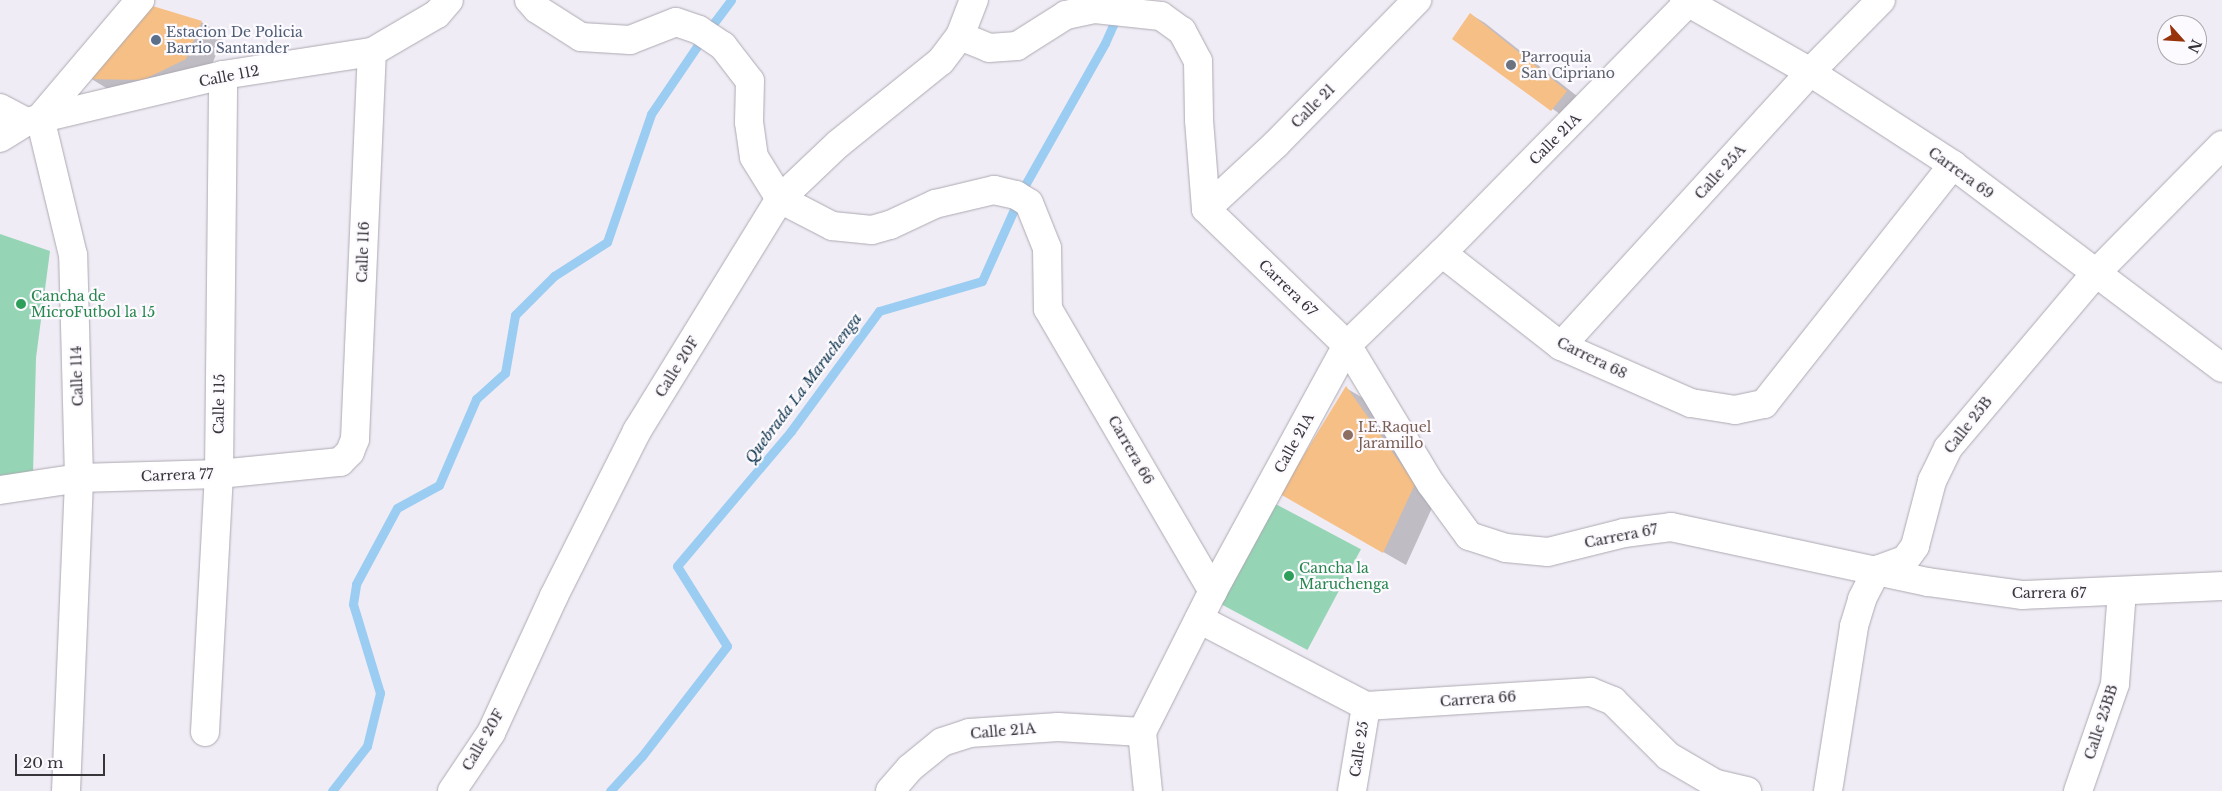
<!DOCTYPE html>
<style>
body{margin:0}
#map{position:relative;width:2222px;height:791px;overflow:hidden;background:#f0ecf5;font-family:"Libre Baskerville",serif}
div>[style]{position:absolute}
.green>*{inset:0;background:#95d5b5;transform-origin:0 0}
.shadow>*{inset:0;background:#0003}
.stream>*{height:9px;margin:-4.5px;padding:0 4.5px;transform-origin:4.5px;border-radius:4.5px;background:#9bcdf2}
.building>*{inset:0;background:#f6bf85}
.roads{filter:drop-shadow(0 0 1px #ada9b2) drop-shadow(0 0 1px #ada9b2)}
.minor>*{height:28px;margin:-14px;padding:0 14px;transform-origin:14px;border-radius:14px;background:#fff}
.dots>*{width:14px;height:14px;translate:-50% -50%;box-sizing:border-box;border:2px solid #fcfafe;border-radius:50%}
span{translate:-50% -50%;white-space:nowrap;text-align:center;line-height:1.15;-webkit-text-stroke:4.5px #fcfafe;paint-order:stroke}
.service-label{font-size:14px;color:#4e5e75}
.left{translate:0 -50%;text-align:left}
.worship-label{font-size:14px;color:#5b616d}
.street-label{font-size:14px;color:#373539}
.leisure-label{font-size:14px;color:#27864d}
.education-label{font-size:14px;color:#785e54}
.water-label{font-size:15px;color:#0f364e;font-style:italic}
.north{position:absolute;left:2157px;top:15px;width:50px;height:50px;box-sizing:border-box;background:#fcfafe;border:1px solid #adabaf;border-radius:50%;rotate:116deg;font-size:14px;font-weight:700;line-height:20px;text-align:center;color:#373539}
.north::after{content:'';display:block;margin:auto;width:18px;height:22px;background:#98320b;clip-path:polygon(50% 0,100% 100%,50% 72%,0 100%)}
.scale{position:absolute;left:15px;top:754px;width:90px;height:22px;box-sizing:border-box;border:2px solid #373539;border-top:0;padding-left:6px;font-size:15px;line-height:18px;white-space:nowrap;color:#373539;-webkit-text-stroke:4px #fcfafe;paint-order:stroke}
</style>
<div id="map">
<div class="green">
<div style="clip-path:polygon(0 234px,50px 251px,36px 358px,33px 474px,0 476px)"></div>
<div style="left:1270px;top:501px;width:103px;height:114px;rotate:28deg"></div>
</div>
<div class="shadow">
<div style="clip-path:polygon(1470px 14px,1485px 23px,1582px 100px,1567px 119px,1453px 39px)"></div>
<div style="clip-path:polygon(201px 22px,224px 35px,209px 72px,111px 91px,90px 78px)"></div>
<div style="clip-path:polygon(1346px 388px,1368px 401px,1437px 497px,1406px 565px,1282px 494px)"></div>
</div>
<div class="stream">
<div style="left:332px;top:791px;width:57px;rotate:-52.1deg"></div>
<div style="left:367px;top:746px;width:55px;rotate:-76.2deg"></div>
<div style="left:380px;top:693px;width:93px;rotate:-106.9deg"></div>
<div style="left:353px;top:604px;width:20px;rotate:-81deg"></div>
<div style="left:356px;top:584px;width:86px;rotate:-61.7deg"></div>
<div style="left:397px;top:508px;width:48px;rotate:-28.7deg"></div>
<div style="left:439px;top:485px;width:94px;rotate:-66.7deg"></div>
<div style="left:476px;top:399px;width:39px;rotate:-42deg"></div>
<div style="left:505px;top:373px;width:59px;rotate:-80.2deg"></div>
<div style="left:515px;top:315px;width:55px;rotate:-45deg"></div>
<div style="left:554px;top:276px;width:63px;rotate:-32.7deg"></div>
<div style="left:607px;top:242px;width:135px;rotate:-71deg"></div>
<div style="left:651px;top:114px;width:94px;rotate:-55.8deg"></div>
<div style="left:704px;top:36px;width:45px;rotate:-53.1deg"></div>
<div style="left:610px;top:791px;width:47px;rotate:-47.6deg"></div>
<div style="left:642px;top:756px;width:139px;rotate:-52.3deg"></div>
<div style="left:727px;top:646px;width:94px;rotate:-122deg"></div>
<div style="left:677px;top:566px;width:177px;rotate:-49.8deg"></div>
<div style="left:791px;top:431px;width:149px;rotate:-53.7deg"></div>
<div style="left:879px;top:311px;width:107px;rotate:-16.2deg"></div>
<div style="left:982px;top:281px;width:105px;rotate:-65.9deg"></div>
<div style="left:1025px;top:185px;width:163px;rotate:-60.6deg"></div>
<div style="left:1105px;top:43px;width:32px;rotate:-66deg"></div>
</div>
<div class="building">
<div style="clip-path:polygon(146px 4px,202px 21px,186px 59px,143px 80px,88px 79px)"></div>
<div style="clip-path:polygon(1470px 13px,1567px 91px,1551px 111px,1452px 39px)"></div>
<div style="clip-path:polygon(1346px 386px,1415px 484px,1383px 553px,1280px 494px)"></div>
</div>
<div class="roads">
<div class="minor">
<div style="left:529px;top:0;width:12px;rotate:48deg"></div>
<div style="left:537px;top:9px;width:52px;rotate:32.5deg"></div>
<div style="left:581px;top:37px;width:49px;rotate:3.5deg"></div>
<div style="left:630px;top:40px;width:49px;rotate:-21.4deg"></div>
<div style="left:676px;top:22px;width:24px;rotate:19deg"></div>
<div style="left:699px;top:30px;width:29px;rotate:34deg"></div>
<div style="left:723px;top:46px;width:44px;rotate:52.4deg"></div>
<div style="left:750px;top:81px;width:41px;rotate:91.4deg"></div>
<div style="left:749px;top:122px;width:35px;rotate:82deg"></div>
<div style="left:754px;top:157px;width:49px;rotate:58.2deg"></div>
<div style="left:780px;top:199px;width:59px;rotate:27.4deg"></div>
<div style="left:832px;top:226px;width:40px;rotate:5.7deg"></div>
<div style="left:872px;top:230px;width:19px;rotate:-16deg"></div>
<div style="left:890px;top:225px;width:50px;rotate:-25deg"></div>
<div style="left:935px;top:204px;width:61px;rotate:-13.3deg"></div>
<div style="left:994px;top:190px;width:23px;rotate:13deg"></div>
<div style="left:1016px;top:195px;width:15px;rotate:32deg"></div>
<div style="left:1029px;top:203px;width:48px;rotate:68.2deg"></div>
<div style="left:1047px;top:248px;width:61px;rotate:89.1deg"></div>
<div style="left:1048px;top:309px;width:327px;rotate:59.7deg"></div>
<div style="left:1684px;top:0;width:145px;rotate:29.7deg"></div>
<div style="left:1810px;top:72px;width:171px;rotate:33deg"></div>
<div style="left:1953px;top:165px;width:337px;rotate:37deg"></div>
<div style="left:960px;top:36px;width:31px;rotate:22deg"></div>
<div style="left:989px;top:48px;width:28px;rotate:-4deg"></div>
<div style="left:1017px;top:46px;width:58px;rotate:-32.3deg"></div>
<div style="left:1066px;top:15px;width:30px;rotate:-12deg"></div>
<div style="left:1095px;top:9px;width:66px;rotate:6.1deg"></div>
<div style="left:1161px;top:16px;width:26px;rotate:36deg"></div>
<div style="left:1182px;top:31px;width:34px;rotate:62deg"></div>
<div style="left:1198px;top:61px;width:59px;rotate:89deg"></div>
<div style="left:1199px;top:120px;width:89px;rotate:85.5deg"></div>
<div style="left:0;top:108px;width:30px;rotate:28deg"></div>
<div style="left:0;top:138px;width:31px;rotate:-32deg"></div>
<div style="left:26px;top:122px;width:203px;rotate:-13.4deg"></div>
<div style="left:223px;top:75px;width:151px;rotate:-8.8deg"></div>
<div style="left:372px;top:52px;width:75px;rotate:-30.3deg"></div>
<div style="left:437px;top:14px;width:18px;rotate:-49deg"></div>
<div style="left:1206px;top:209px;width:196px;rotate:44deg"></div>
<div style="left:1347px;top:345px;width:162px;rotate:58.9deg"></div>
<div style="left:1431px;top:484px;width:64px;rotate:53.8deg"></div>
<div style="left:1469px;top:536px;width:39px;rotate:18deg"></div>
<div style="left:1506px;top:548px;width:42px;rotate:5.4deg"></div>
<div style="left:1548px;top:552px;width:78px;rotate:-14deg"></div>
<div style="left:1624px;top:533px;width:47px;rotate:-7.3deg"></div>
<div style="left:1671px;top:527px;width:263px;rotate:12.1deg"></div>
<div style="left:1928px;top:582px;width:96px;rotate:7.8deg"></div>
<div style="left:2023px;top:595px;width:199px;rotate:-2.6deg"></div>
<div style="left:1206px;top:209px;width:96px;rotate:-42.9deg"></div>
<div style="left:1276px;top:144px;width:202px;rotate:-45.6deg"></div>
<div style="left:1442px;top:253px;width:151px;rotate:38deg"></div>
<div style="left:1561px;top:346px;width:142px;rotate:23.7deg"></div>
<div style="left:1691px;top:403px;width:45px;rotate:9deg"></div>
<div style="left:1735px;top:410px;width:30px;rotate:-12deg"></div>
<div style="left:1764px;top:404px;width:305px;rotate:-51.7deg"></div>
<div style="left:1561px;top:346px;width:370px;rotate:-47.7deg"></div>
<div style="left:1810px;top:72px;width:101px;rotate:-45.4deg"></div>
<div style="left:0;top:490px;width:80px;rotate:-8.6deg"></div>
<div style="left:79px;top:478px;width:140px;rotate:-1.6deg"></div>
<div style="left:219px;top:474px;width:122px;rotate:-5.7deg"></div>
<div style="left:340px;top:462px;width:14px;rotate:-45deg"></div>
<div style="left:350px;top:452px;width:14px;rotate:-69deg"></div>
<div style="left:355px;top:439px;width:387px;rotate:-87.5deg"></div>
<div style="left:1199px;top:619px;width:188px;rotate:27.5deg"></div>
<div style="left:1366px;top:706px;width:225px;rotate:-3.6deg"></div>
<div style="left:1591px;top:692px;width:24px;rotate:22deg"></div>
<div style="left:1613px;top:701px;width:78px;rotate:45deg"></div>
<div style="left:1668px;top:756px;width:56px;rotate:30.3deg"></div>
<div style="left:1716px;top:784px;width:32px;rotate:13deg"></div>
<div style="left:205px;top:732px;width:258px;rotate:-86.9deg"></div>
<div style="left:219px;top:474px;width:399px;rotate:-89.4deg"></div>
<div style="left:1142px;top:732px;width:158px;rotate:-63.3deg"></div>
<div style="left:1213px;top:591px;width:280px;rotate:-61.4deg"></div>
<div style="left:1347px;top:345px;width:132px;rotate:-44.1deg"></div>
<div style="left:1442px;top:253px;width:355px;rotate:-45.5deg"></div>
<div style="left:1142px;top:732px;width:59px;rotate:84.2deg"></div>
<div style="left:66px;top:791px;width:313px;rotate:-87.6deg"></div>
<div style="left:79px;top:478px;width:223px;rotate:-91.5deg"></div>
<div style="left:73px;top:255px;width:141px;rotate:-103.5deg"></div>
<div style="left:40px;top:118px;width:155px;rotate:-49.7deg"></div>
<div style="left:452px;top:791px;width:70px;rotate:-56.1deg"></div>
<div style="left:491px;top:733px;width:151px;rotate:-65.3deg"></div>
<div style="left:554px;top:596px;width:185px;rotate:-63.3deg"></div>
<div style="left:637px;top:431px;width:273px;rotate:-58.4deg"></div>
<div style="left:780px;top:199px;width:80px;rotate:-43.5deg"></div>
<div style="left:838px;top:144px;width:132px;rotate:-38.9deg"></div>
<div style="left:941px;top:61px;width:31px;rotate:-53deg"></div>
<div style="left:960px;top:36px;width:39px;rotate:-69deg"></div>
<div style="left:890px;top:791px;width:30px;rotate:-49deg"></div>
<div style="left:910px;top:768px;width:41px;rotate:-39.1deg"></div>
<div style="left:942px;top:742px;width:28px;rotate:-18deg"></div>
<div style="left:969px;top:733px;width:89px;rotate:-3.9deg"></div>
<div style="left:1058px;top:727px;width:84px;rotate:3.4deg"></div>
<div style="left:1352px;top:791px;width:86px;rotate:-80.6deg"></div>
<div style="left:1828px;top:791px;width:167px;rotate:-81deg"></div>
<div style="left:1854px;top:626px;width:28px;rotate:-73deg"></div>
<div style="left:1862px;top:599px;width:33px;rotate:-63deg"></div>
<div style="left:1877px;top:570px;width:30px;rotate:-20deg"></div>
<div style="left:1905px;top:560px;width:17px;rotate:-54deg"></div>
<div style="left:1915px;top:546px;width:67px;rotate:-75.3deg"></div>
<div style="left:1932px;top:481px;width:37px;rotate:-64deg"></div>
<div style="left:1948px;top:448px;width:228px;rotate:-49.8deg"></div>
<div style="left:2095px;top:274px;width:181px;rotate:-45.4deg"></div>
<div style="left:2078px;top:791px;width:113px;rotate:-70.9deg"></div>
<div style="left:2115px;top:684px;width:93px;rotate:-85.7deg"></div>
</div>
</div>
<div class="dots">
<div style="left:156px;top:40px;background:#5c6f8a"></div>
<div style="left:1511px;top:65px;background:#6b7280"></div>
<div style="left:21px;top:304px;background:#2e9e5b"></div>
<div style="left:1348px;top:435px;background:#8d6e63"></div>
<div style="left:1289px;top:576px;background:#2e9e5b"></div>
</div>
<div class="service-label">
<span class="left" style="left:166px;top:40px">Estacion De Policia<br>Barrio Santander</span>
</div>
<div class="worship-label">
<span class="left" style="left:1521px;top:65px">Parroquia<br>San Cipriano</span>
</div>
<div class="street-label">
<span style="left:229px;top:76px;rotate:-11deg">Calle 112</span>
<span style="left:1313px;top:106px;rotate:-45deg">Calle 21</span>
<span style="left:1555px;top:139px;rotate:-45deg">Calle 21A</span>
<span style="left:1720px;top:172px;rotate:-48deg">Calle 25A</span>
<span style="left:1961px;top:173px;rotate:36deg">Carrera 69</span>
<span style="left:363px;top:252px;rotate:-88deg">Calle 116</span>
<span style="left:1288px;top:288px;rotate:44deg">Carrera 67</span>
<span style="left:1592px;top:358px;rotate:26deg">Carrera 68</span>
<span style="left:677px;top:367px;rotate:-58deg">Calle 20F</span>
<span style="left:77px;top:376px;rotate:-92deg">Calle 114</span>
<span style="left:219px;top:404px;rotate:-89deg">Calle 115</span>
<span style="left:1968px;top:425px;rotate:-52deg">Calle 25B</span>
<span style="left:1294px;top:443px;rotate:-61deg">Calle 21A</span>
<span style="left:1131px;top:450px;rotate:60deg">Carrera 66</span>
<span style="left:177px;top:475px;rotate:-2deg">Carrera 77</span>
<span style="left:1621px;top:536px;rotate:-11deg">Carrera 67</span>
<span style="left:2049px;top:593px">Carrera 67</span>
<span style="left:1478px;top:699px;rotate:-4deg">Carrera 66</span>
<span style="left:2101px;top:722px;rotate:-72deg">Calle 25BB</span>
<span style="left:1003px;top:731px;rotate:-5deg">Calle 21A</span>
<span style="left:483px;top:740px;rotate:-60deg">Calle 20F</span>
<span style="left:1359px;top:749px;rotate:-81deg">Calle 25</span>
</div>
<div class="leisure-label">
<span class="left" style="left:31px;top:304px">Cancha de<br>MicroFutbol la 15</span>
<span class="left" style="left:1299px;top:576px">Cancha la<br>Maruchenga</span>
</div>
<div class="education-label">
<span class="left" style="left:1358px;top:435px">I.E.Raquel<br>Jaramillo</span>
</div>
<div class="water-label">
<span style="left:803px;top:388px;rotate:-53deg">Quebrada La Maruchenga</span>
</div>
<div class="north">N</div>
<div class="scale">20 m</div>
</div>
